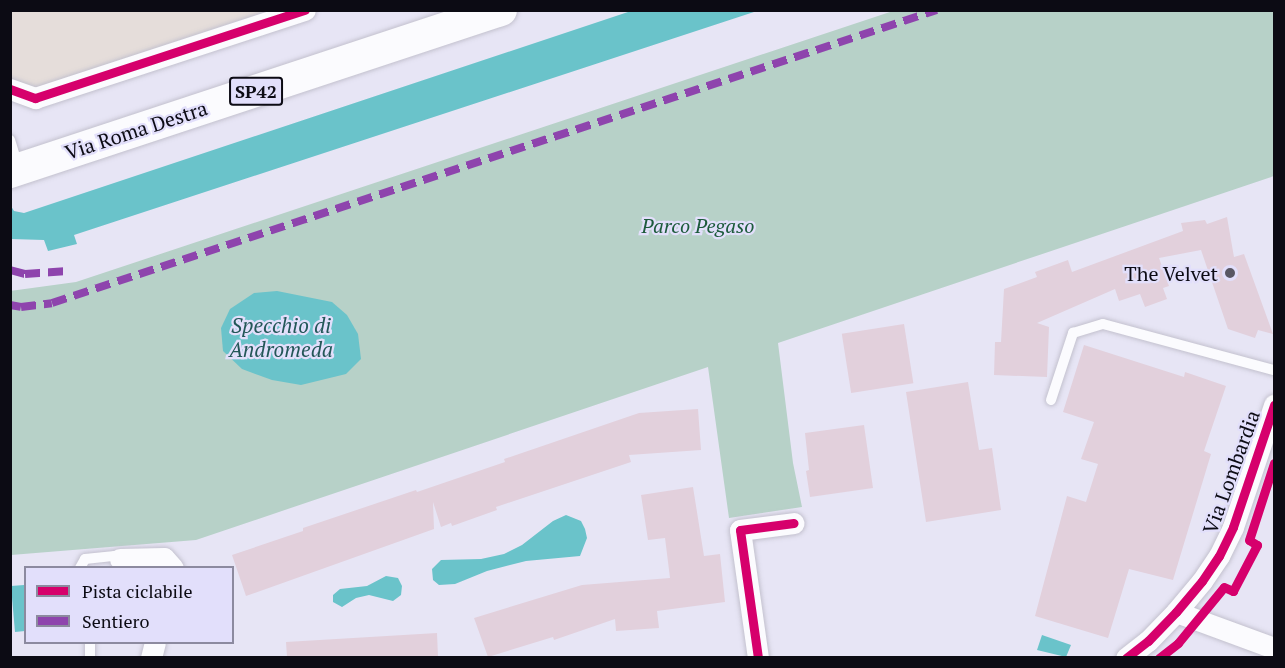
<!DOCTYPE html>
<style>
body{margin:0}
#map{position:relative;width:1285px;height:668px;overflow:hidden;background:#e7e5f5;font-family:"PT Serif",serif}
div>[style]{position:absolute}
.industrial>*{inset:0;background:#e5ddda}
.green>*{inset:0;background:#b7d1c8}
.water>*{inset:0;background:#6ac3ca}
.building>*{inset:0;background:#e2d0dc;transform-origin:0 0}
.roads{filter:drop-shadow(0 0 2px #c3c1ce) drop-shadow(0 0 2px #c3c1ce)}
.lane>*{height:10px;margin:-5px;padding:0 5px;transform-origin:5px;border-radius:5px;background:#fbfbfe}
.street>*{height:21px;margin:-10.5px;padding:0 10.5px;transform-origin:10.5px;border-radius:10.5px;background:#fbfbfe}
.primary>*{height:32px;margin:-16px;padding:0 16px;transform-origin:16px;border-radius:16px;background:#fbfbfe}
.quiet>*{height:8px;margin-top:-4px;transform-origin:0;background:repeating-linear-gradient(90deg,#8e44ad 0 15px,transparent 0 23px)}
.cycleway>*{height:9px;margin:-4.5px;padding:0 4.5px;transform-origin:4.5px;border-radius:4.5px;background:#d6006c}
.dots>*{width:16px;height:16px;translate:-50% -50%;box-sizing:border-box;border:3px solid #e2dffb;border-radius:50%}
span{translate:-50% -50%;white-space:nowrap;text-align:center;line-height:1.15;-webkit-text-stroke:4.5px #e2dffb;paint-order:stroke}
.shield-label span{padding:2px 4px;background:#e2dffb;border:2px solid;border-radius:4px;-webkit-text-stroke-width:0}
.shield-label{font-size:18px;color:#0c0b14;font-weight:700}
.street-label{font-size:20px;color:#0c0b14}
.park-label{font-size:20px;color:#1d5b3c;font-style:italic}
.poi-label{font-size:20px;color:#0c0b14}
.right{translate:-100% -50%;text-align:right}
.water-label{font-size:21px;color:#235758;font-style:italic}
.frame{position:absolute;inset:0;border:12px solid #0c0b14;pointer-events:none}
.legend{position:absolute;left:24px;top:566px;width:210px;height:78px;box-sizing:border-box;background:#e2dffb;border:2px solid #8c8a9f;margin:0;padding:8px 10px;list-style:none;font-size:18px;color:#0c0b14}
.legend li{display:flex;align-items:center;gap:12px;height:30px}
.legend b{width:30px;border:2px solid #8c8a9f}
</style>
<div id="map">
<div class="industrial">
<div style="clip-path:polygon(10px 11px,267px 11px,29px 90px,11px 83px)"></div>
</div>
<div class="green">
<div style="clip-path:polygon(893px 11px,1274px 11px,1274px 176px,778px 343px,793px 463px,802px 507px,729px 518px,708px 367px,196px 540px,11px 555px,10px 291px,76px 282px)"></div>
</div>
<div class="water">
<div style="clip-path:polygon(634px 10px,757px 11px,74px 235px,77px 244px,48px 251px,44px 240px,11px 239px,11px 206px,14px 211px,24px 213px)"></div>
<div style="clip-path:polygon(277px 291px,332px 302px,347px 315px,358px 334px,361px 359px,346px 374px,301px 385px,272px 380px,242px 369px,223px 351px,221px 328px,230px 309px,254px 293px)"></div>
<div style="clip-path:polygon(566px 515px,581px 521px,585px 529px,587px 538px,580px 556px,526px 561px,487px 571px,455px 584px,439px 585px,433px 580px,432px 569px,441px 560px,481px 559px,504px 554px,522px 545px,553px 521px)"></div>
<div style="clip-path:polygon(386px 576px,398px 578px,402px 586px,401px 595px,393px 601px,369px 595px,356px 598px,342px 607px,333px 602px,333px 595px,340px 589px,367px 586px)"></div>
<div style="clip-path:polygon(24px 585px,25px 631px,15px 632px,11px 586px)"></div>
<div style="clip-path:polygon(1042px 635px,1071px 645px,1066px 657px,1037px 650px)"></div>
</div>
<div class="building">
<div style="clip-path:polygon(1227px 217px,1234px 257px,1244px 254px,1273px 334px,1258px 330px,1255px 338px,1228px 329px,1201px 250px,1159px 258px,1169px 286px,1163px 288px,1167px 299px,1145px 307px,1140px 294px,1119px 301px,1115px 289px,1037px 323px,1049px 327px,1047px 377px,994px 375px,995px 342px,1001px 342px,1004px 289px,1037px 277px,1035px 272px,1068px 260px,1072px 272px,1183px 231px,1181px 223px,1205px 220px,1207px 224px)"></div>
<div style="left:904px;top:324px;width:60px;height:63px;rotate:81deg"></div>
<div style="clip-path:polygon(1084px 345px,1184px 377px,1185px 372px,1226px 386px,1204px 451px,1211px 454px,1173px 580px,1129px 569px,1108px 638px,1035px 616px,1067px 496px,1086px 502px,1098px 464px,1081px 459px,1094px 422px,1063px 412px)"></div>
<div style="clip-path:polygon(968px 382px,979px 450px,992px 448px,1001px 510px,926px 522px,906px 392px)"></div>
<div style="clip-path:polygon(698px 409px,701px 450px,629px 455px,631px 462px,496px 507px,497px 510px,452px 526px,451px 523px,441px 527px,433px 502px,434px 529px,246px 596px,232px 555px,303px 531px,303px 528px,416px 490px,417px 492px,505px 462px,504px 459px,639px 413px)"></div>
<div style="clip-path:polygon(864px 425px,873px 488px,810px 497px,806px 471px,809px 470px,805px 433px)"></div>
<div style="clip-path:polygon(693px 487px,704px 556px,720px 554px,725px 602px,657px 611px,659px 628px,616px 631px,615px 619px,554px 640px,553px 637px,488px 657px,474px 618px,582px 585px,670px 578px,665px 538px,648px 540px,641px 495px)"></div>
<div style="clip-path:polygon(437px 633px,438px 657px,287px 657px,286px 642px)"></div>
</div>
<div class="roads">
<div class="lane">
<div style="left:10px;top:140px;width:27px;rotate:73deg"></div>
<div style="left:1051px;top:400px;width:71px;rotate:-71.8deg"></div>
<div style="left:1073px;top:333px;width:31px;rotate:-17deg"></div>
<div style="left:1103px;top:324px;width:177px;rotate:15.1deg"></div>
<div style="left:80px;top:568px;width:10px;rotate:-61deg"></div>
<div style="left:85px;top:559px;width:30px;rotate:-6deg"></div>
<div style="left:115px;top:556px;width:7px;rotate:34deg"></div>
<div style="left:90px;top:658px;width:16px;rotate:-90deg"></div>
</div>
<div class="street">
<div style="left:10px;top:89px;width:27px;rotate:20deg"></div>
<div style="left:35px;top:98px;width:284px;rotate:-18.1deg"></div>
<div style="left:120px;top:559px;width:44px;rotate:-1.3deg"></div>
<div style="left:164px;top:558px;width:13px;rotate:48deg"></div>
<div style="left:1176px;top:612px;width:104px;rotate:20.2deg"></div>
<div style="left:151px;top:658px;width:16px;rotate:-76deg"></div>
<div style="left:758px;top:658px;width:129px;rotate:-98deg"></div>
<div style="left:740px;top:530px;width:54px;rotate:-7.4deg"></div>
<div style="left:1126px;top:658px;width:28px;rotate:-38deg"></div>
<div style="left:1148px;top:641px;width:40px;rotate:-46deg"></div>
<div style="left:1176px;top:612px;width:40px;rotate:-50deg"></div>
<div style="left:1202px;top:581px;width:30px;rotate:-56deg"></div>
<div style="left:1219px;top:556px;width:32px;rotate:-64deg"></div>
<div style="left:1233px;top:527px;width:129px;rotate:-71.4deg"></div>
</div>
<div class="primary">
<div style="left:10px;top:172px;width:517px;rotate:-18.26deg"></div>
</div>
</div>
<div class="quiet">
<div style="left:10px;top:270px;width:16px;rotate:15deg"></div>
<div style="left:25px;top:274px;width:39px;rotate:-4deg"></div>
<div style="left:10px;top:305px;width:11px;rotate:10deg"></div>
<div style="left:21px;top:307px;width:31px;rotate:-7deg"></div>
<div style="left:52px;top:303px;width:932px;rotate:-18.32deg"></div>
</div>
<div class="cycleway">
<div style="left:10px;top:89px;width:27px;rotate:20deg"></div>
<div style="left:35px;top:98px;width:284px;rotate:-18.1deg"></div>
<div style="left:758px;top:658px;width:129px;rotate:-98deg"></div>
<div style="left:740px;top:530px;width:54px;rotate:-7.4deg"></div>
<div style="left:1126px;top:658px;width:28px;rotate:-38deg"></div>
<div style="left:1148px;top:641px;width:40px;rotate:-46deg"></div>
<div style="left:1176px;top:612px;width:40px;rotate:-50deg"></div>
<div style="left:1202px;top:581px;width:30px;rotate:-56deg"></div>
<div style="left:1219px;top:556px;width:32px;rotate:-64deg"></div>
<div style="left:1233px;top:527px;width:129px;rotate:-71.4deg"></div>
<div style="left:1159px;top:658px;width:24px;rotate:-38deg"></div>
<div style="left:1178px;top:643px;width:72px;rotate:-50.6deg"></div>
<div style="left:1224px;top:587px;width:10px;rotate:24deg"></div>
<div style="left:1233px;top:591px;width:52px;rotate:-62.4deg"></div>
<div style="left:1257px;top:545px;width:9px;rotate:-148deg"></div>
<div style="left:1249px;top:540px;width:81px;rotate:-72deg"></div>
</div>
<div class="dots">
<div style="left:1230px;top:273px;background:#595763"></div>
</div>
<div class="shield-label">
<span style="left:256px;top:91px">SP42</span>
</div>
<div class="street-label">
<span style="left:136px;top:130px;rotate:-18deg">Via Roma Destra</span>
<span style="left:1231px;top:472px;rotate:-70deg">Via Lombardia</span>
</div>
<div class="park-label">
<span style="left:698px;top:225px">Parco Pegaso</span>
</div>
<div class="poi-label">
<span class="right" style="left:1218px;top:273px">The Velvet</span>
</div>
<div class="water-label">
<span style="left:281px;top:337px">Specchio di<br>Andromeda</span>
</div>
<div class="frame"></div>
<ul class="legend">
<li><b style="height:8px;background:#d6006c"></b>Pista ciclabile</li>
<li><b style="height:8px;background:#8e44ad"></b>Sentiero</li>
</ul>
</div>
